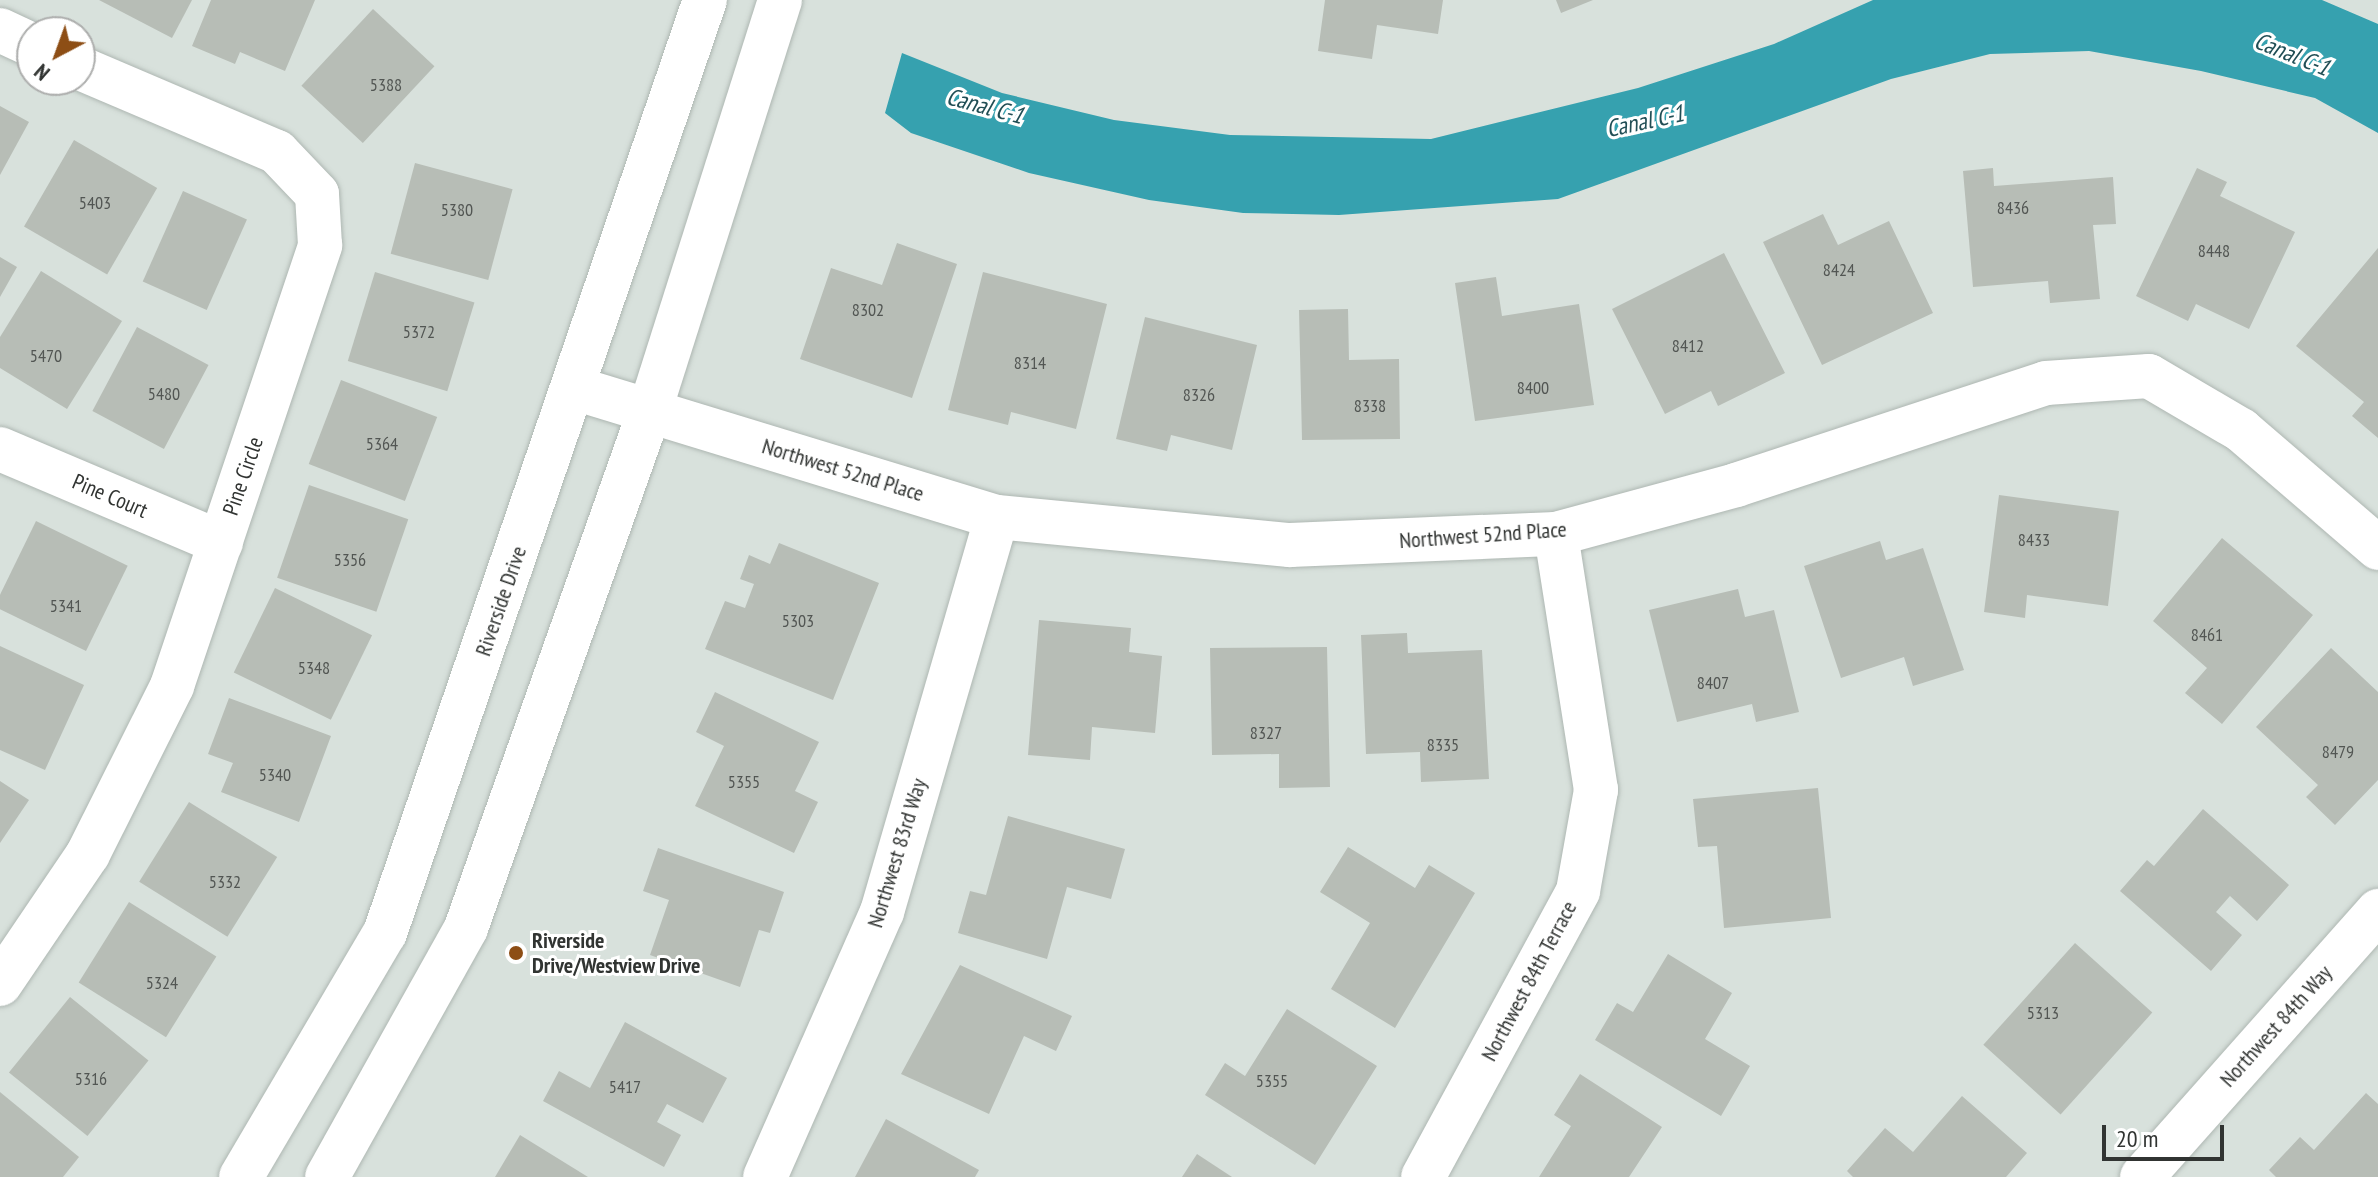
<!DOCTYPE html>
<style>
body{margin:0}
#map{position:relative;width:2378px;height:1177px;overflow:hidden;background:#d8e1dc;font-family:"PT Sans Narrow",sans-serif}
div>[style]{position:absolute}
.water>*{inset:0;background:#36a1af}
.building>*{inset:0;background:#b7bdb6;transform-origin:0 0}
.roads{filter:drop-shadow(0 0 2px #aeb7b2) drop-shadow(0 0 2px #aeb7b2)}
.minor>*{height:44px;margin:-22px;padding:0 22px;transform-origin:22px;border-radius:22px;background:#fff}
.dots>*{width:22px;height:22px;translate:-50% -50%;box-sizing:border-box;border:4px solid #fff;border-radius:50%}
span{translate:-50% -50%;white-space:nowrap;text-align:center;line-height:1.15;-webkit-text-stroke:6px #fff;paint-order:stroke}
.number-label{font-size:18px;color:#525653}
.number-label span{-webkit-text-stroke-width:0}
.street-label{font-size:22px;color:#313432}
.poi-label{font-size:22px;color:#313432;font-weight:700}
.left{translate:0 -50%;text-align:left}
.water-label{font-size:24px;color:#214e55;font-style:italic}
.north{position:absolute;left:16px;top:16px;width:80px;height:80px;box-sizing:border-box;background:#fff;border:2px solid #adaead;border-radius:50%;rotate:221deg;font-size:22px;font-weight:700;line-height:32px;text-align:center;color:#313432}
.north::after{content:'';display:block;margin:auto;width:28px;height:36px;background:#8d4e15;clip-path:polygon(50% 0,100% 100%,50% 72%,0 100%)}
.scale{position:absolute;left:2102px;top:1125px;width:122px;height:36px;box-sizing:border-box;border:4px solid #313432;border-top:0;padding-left:10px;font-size:24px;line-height:28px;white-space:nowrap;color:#313432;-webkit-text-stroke:6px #fff;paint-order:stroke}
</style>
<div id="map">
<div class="water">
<div style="clip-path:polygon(1873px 0,2322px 0,2378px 24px,2378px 133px,2315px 98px,2201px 71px,2089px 51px,1990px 54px,1891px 79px,1558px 199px,1339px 215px,1243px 213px,1149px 200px,1029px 173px,911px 133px,885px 113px,902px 53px,1002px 93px,1114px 120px,1230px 135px,1431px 139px,1638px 88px,1774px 44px)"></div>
</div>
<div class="building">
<div style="clip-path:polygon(99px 0,192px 0,172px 38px)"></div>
<div style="clip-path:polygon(211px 0,315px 0,285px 71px,240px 52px,235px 64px,192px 46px)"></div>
<div style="clip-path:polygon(1325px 0,1443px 0,1438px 34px,1377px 25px,1372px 59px,1318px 51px)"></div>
<div style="clip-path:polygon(1556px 0,1593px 0,1561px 13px)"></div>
<div style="left:373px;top:9px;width:84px;height:105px;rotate:43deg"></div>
<div style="clip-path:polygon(0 106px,29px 122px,0 175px)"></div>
<div style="left:74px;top:140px;width:96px;height:100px;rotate:30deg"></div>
<div style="left:415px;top:163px;width:101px;height:94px;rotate:15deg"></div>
<div style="clip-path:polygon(1993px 168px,1994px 186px,2113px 177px,2116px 224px,2093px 225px,2100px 299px,2050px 303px,2048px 281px,1973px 287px,1963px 171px)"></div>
<div style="clip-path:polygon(2197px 168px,2227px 182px,2220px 196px,2295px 232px,2249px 329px,2196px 304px,2188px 321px,2136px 296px)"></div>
<div style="left:183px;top:191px;width:70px;height:99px;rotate:24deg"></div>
<div style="clip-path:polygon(1823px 214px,1838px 245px,1889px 221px,1933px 313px,1822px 365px,1763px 242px)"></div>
<div style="clip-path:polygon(897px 243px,957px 264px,912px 398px,800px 359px,831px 268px,882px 285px)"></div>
<div style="clip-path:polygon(2378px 248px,2378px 438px,2352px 416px,2364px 402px,2296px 346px)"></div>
<div style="clip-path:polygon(1724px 253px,1785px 373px,1718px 406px,1711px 391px,1665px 414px,1612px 309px)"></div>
<div style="clip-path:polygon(0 257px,17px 267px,0 297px)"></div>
<div style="clip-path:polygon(41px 271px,122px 321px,67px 409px,0 368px,0 337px)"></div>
<div style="left:375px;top:272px;width:104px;height:93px;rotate:17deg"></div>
<div style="clip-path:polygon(983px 272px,1107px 304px,1076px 429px,1011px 412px,1008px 425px,948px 410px)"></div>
<div style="clip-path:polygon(1496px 277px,1502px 316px,1579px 304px,1594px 405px,1475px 421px,1455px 283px)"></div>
<div style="clip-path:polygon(1348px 309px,1349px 360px,1399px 359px,1400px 439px,1302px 440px,1299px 310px)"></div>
<div style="clip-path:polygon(1145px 317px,1257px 345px,1232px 450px,1171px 435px,1167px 451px,1116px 439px)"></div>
<div style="left:137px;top:327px;width:81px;height:95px;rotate:28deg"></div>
<div style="left:341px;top:380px;width:103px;height:90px;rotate:21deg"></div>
<div style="left:309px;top:485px;width:105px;height:98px;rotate:19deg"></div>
<div style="clip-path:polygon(1999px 495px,2119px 511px,2108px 606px,2027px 595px,2025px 618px,1984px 612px)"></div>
<div style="left:36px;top:521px;width:102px;height:95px;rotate:26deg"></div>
<div style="clip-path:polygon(2222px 538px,2313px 615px,2222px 724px,2185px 693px,2207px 668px,2153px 621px)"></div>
<div style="clip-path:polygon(1880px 541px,1886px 560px,1923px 548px,1964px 670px,1913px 686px,1904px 657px,1841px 678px,1804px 566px)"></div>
<div style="clip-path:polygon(779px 543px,879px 583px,833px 700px,705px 649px,725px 601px,745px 608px,754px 584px,740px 579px,749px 555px,770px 564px)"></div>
<div style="left:275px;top:588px;width:108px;height:94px;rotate:26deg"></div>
<div style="clip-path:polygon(1738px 589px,1745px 617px,1774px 610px,1799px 712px,1756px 722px,1752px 704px,1677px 722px,1649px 610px)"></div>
<div style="clip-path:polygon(1039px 620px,1131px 628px,1129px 652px,1162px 656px,1155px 733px,1092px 727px,1090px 760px,1028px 755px)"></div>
<div style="clip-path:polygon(1407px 633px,1408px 653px,1482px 650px,1489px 779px,1421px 782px,1420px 752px,1366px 754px,1361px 635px)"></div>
<div style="clip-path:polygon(0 646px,84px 685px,45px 770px,0 750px)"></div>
<div style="clip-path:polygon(1327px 647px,1330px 787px,1279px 788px,1279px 754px,1212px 755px,1210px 648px)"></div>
<div style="clip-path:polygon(2331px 648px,2378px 692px,2378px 780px,2335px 825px,2306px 797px,2318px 785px,2256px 727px)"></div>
<div style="clip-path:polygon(715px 692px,819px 742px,795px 791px,818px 802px,794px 853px,695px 806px,724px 746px,696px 732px)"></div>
<div style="clip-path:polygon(229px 698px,331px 736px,299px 822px,221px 792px,233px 763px,208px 754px)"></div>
<div style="clip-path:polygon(0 781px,29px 800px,0 843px)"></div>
<div style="clip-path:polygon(1818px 788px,1831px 918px,1724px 928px,1717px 846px,1698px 847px,1693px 799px)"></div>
<div style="left:189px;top:802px;width:104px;height:94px;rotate:32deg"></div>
<div style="clip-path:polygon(2203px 809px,2289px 885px,2257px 921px,2230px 896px,2216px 912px,2242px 935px,2211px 971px,2120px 891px,2147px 860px,2154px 866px)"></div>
<div style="clip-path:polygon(1008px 816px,1125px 849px,1111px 899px,1067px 887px,1047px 959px,958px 933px,970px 891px,986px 895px)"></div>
<div style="clip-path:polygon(1348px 847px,1415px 888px,1429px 865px,1475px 893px,1395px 1028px,1331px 989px,1370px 923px,1320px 892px)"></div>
<div style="clip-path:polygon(658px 848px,784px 892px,770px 933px,759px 930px,740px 987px,650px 955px,669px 900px,643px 891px)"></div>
<div style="left:129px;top:902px;width:103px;height:95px;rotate:32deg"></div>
<div style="left:2075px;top:943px;width:104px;height:137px;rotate:42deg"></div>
<div style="clip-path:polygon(1668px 954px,1732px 993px,1705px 1039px,1750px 1066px,1721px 1116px,1595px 1040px,1617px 1003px,1633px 1012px)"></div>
<div style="clip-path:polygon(960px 965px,1072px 1016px,1056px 1051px,1024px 1036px,989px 1114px,901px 1074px)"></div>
<div style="left:70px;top:997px;width:101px;height:97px;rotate:39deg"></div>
<div style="clip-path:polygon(1287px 1009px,1377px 1066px,1315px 1165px,1205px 1095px,1225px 1063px,1245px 1076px)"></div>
<div style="clip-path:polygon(625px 1022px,727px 1078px,703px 1123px,667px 1104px,657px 1122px,681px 1135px,664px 1167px,543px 1101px,559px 1071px,590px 1088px)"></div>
<div style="clip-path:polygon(1580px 1074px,1662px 1127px,1629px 1177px,1539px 1177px,1571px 1126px,1554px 1115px)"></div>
<div style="clip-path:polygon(0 1092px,79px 1157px,63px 1177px,0 1177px)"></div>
<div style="clip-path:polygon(2366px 1093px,2378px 1104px,2378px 1177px,2276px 1177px,2269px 1170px,2300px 1137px,2314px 1150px)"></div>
<div style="clip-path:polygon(1962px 1096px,2027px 1153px,2006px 1177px,1853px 1177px,1847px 1171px,1885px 1128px,1913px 1152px)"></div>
<div style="clip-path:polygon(886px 1119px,979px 1170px,975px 1177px,855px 1177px)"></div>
<div style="clip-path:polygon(520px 1135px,588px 1177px,495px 1177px)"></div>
<div style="clip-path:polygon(1197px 1154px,1232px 1177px,1182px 1177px)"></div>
</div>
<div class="roads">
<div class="minor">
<div style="left:0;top:30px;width:35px;rotate:25deg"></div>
<div style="left:574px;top:388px;width:442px;rotate:17deg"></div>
<div style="left:997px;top:517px;width:294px;rotate:5.5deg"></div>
<div style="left:1290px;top:545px;width:266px;rotate:-2.4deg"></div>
<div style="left:1556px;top:534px;width:187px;rotate:-15.2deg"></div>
<div style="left:1736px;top:485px;width:326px;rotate:-18.2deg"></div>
<div style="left:2046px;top:383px;width:103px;rotate:-3.9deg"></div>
<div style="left:2149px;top:376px;width:107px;rotate:30.4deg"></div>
<div style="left:2241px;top:430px;width:181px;rotate:40.7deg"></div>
<div style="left:0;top:449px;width:240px;rotate:23deg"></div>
<div style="left:0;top:984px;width:157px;rotate:-55.9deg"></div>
<div style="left:88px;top:854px;width:188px;rotate:-63.4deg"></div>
<div style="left:172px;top:686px;width:465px;rotate:-71.4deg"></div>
<div style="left:320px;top:245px;width:51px;rotate:-93.4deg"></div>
<div style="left:317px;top:194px;width:58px;rotate:-133.6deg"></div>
<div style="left:277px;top:152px;width:214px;rotate:-156.9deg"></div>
<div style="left:241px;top:1177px;width:283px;rotate:-59.5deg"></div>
<div style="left:385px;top:933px;width:986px;rotate:-71.07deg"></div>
<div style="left:327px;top:1177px;width:285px;rotate:-60.8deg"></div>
<div style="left:466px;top:928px;width:550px;rotate:-70.44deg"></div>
<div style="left:650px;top:410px;width:430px;rotate:-72.4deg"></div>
<div style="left:765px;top:1177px;width:290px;rotate:-66.2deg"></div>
<div style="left:882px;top:912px;width:411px;rotate:-73.8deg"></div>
<div style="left:1423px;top:1177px;width:325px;rotate:-61.5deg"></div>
<div style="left:1578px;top:891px;width:103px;rotate:-79.9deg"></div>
<div style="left:1596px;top:790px;width:259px;rotate:-98.9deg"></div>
<div style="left:2142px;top:1177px;width:356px;rotate:-48.4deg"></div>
</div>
</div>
<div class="dots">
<div style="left:516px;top:953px;background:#8d4e15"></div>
</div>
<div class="number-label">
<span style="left:386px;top:85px">5388</span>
<span style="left:95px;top:203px">5403</span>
<span style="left:2013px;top:208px">8436</span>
<span style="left:457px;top:210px">5380</span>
<span style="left:2214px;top:251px">8448</span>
<span style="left:1839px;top:270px">8424</span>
<span style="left:868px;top:310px">8302</span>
<span style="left:419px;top:332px">5372</span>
<span style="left:1688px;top:346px">8412</span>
<span style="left:46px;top:356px">5470</span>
<span style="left:1030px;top:363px">8314</span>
<span style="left:1533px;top:388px">8400</span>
<span style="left:164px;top:394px">5480</span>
<span style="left:1199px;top:395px">8326</span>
<span style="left:1370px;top:406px">8338</span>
<span style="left:382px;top:444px">5364</span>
<span style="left:2034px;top:540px">8433</span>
<span style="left:350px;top:560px">5356</span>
<span style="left:66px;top:606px">5341</span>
<span style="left:798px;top:621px">5303</span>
<span style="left:2207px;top:635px">8461</span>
<span style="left:314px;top:668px">5348</span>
<span style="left:1713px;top:683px">8407</span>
<span style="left:1266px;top:733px">8327</span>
<span style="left:1443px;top:745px">8335</span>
<span style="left:2338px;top:752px">8479</span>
<span style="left:275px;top:775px">5340</span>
<span style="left:744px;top:782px">5355</span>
<span style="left:225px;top:882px">5332</span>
<span style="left:162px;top:983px">5324</span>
<span style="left:2043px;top:1013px">5313</span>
<span style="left:91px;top:1079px">5316</span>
<span style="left:1272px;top:1081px">5355</span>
<span style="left:625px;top:1087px">5417</span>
</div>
<div class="street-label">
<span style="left:843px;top:470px;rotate:17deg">Northwest 52nd Place</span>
<span style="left:243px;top:476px;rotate:-71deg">Pine Circle</span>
<span style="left:110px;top:496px;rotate:23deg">Pine Court</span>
<span style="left:1483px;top:535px;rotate:-4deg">Northwest 52nd Place</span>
<span style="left:501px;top:601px;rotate:-71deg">Riverside Drive</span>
<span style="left:897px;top:853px;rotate:-73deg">Northwest 83rd Way</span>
<span style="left:1529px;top:981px;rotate:-62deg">Northwest 84th Terrace</span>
<span style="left:2276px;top:1026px;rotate:-48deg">Northwest 84th Way</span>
</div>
<div class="poi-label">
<span class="left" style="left:532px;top:953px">Riverside<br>Drive/Westview Drive</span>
</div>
<div class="water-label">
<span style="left:2292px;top:54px;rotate:22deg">Canal C-1</span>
<span style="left:985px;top:106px;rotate:15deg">Canal C-1</span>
<span style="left:1645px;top:121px;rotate:-12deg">Canal C-1</span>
</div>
<div class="north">N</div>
<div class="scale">20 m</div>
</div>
